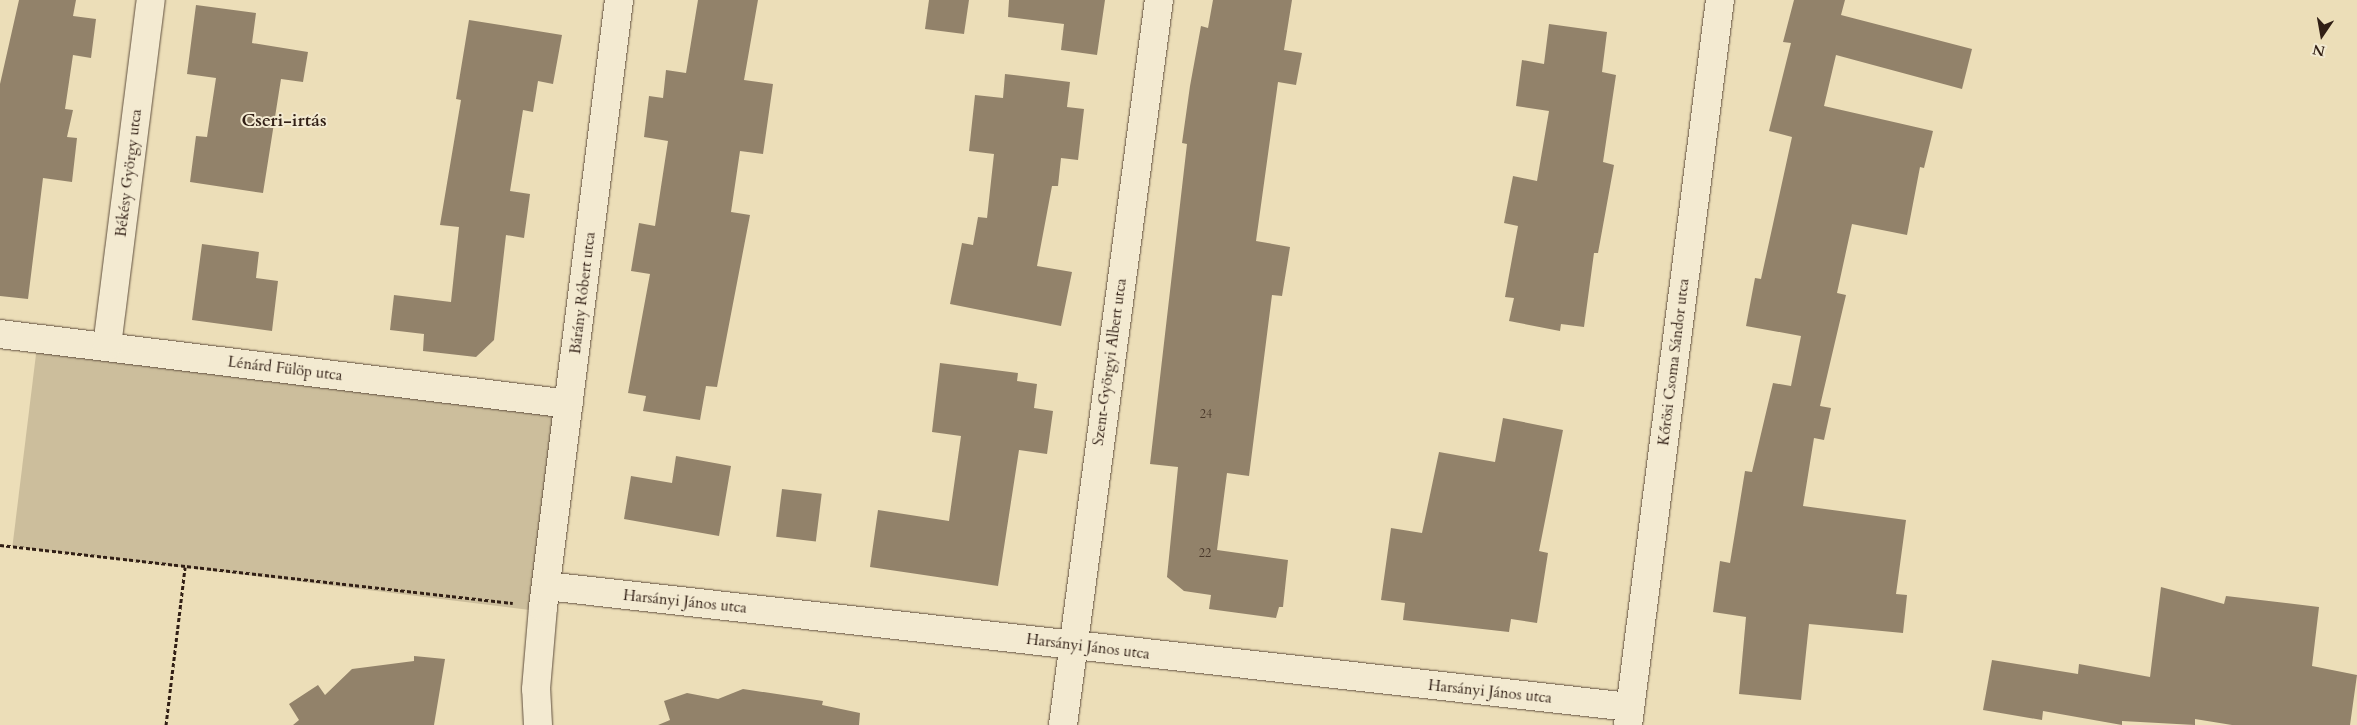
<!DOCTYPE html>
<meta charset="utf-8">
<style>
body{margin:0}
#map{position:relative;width:2357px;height:725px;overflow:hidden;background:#ecdeb8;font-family:Cardo,serif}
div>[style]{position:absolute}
.green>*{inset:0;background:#ccbe9c;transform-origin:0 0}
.building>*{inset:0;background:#92826a;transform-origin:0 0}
.path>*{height:3px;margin-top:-1.5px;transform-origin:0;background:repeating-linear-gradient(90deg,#311f15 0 4px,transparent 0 6.5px)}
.roads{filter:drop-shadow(0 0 1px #604f3e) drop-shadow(0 0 1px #604f3e)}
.street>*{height:28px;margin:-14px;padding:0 14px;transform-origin:14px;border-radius:14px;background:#f3ead1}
span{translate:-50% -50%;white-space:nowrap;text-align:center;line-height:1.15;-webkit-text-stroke:4px #f3ead1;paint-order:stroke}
.number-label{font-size:12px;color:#49382a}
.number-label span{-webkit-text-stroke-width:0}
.street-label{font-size:15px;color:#311f15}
.quarter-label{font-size:18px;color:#311f15;font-weight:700}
.north{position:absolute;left:2297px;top:10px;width:50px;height:50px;-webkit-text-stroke:4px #f3ead1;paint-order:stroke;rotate:192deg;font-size:14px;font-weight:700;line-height:20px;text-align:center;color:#311f15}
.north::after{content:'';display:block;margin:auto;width:18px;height:22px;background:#311f15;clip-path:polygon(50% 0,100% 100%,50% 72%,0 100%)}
</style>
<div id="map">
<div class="green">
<div style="left:38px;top:338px;width:535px;height:210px;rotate:7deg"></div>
</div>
<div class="building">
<div style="clip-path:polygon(19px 0,76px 0,73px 16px,96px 19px,91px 58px,73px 55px,65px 109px,73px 110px,67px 137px,77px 138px,72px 182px,43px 178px,28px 299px,0 296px,0 84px)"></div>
<div style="clip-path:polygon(698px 0,758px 0,744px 80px,773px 84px,763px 154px,740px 151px,731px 212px,750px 215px,717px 387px,706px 386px,700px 420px,643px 411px,646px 396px,628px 393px,650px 274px,631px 271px,639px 223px,655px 226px,668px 141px,644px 137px,649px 96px,663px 98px,666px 70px,686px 73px)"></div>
<div style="clip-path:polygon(929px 0,969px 0,964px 34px,925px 29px)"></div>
<div style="clip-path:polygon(1009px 0,1105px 0,1097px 55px,1061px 50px,1064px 24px,1008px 17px)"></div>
<div style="clip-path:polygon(1213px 0,1292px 0,1284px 50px,1302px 53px,1296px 85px,1278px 82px,1256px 241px,1290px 247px,1282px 296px,1272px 295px,1249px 476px,1227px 473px,1217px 550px,1288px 560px,1283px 607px,1279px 607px,1276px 618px,1209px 609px,1211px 595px,1184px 591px,1167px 577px,1178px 467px,1150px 464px,1187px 144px,1182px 143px,1190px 86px,1201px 26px,1208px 28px)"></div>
<div style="clip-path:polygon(1794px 0,1845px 0,1841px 15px,1972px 49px,1962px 89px,1836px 55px,1824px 106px,1933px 131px,1924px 168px,1920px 167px,1907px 235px,1852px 224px,1837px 293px,1846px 295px,1820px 406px,1831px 408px,1824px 440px,1814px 438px,1803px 506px,1906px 520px,1896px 594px,1907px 595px,1903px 633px,1809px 624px,1801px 700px,1739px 694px,1746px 617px,1713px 612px,1720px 561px,1730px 563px,1745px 471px,1752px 472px,1773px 383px,1791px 386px,1801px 336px,1746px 326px,1755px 278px,1761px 279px,1792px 137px,1769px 131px,1791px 43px,1783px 42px)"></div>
<div style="clip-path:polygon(196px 5px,256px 13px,252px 43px,308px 52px,303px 82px,281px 79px,263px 193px,190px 182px,196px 136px,207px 137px,216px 78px,187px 74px)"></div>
<div style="clip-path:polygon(469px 20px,562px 35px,553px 84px,538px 81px,533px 112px,523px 110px,510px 191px,530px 194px,524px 238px,506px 235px,494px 340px,476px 357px,423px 351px,424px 334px,390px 330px,394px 295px,451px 302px,459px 227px,440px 225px,461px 100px,456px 99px)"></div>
<div style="clip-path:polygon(1549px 24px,1607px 32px,1602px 72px,1616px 75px,1603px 162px,1614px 165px,1598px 253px,1594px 253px,1584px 327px,1561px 324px,1560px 331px,1509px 321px,1514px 298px,1505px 297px,1518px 226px,1504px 223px,1513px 176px,1537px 181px,1549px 111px,1516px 106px,1522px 60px,1544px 64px)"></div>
<div style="clip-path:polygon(1005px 74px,1070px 82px,1067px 107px,1084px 109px,1078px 160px,1061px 158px,1058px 186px,1052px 186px,1037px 266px,1072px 272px,1061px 326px,950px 304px,962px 243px,973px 245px,978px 217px,987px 218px,994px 154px,969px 151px,975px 95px,1003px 98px)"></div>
<div style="clip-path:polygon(202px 244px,259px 252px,256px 278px,278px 281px,272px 331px,192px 320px)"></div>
<div style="clip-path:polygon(940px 363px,1018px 373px,1017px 381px,1037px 384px,1034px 408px,1053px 411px,1047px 454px,1019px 450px,998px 586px,870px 567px,878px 510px,949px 521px,961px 436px,932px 432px)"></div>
<div style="clip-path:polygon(1503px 418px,1563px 430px,1539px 551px,1548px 553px,1537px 623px,1511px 619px,1509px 632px,1403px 620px,1405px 603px,1381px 600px,1391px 528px,1422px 533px,1439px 452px,1495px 462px)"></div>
<div style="clip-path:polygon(676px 456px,731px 466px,719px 536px,624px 519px,631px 476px,672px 483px)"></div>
<div style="left:782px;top:489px;width:40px;height:48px;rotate:7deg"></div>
<div style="clip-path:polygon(2161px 587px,2224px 604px,2226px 596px,2319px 607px,2312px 666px,2357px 675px,2350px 725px,2232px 725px,2195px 719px,2195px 725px,2122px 721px,2122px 725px,2043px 711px,2042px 720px,1983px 710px,1992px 660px,2078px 674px,2079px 664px,2150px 677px)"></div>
<div style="clip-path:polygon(414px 656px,445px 659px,434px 725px,293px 725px,299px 720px,289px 704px,318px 685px,325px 695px,352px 669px,414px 661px)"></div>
<div style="clip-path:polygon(743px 689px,823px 701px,822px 705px,860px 713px,859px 725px,658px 725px,670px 720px,664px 701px,687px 693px,718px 699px)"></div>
</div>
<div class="path">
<div style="left:0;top:545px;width:516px;rotate:6.45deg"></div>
<div style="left:166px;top:725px;width:159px;rotate:-83.1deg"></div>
</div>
<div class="roads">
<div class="street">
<div style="left:0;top:334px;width:573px;rotate:7.01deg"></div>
<div style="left:107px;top:346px;width:349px;rotate:-82.8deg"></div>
<div style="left:546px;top:586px;width:1091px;rotate:6.37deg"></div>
<div style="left:538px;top:725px;width:36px;rotate:-93deg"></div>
<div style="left:536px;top:689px;width:82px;rotate:-85.1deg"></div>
<div style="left:543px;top:607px;width:612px;rotate:-82.86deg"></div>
<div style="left:1063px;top:725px;width:731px;rotate:-82.46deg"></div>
<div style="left:1628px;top:725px;width:731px;rotate:-82.77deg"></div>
</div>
</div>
<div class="number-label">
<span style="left:1206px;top:415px">24</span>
<span style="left:1205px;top:554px">22</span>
</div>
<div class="street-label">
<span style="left:129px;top:173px;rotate:-83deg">Békésy György utca</span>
<span style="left:583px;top:293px;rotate:-83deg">Bárány Róbert utca</span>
<span style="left:1110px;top:362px;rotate:-82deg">Szent-Györgyi Albert utca</span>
<span style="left:1674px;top:362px;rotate:-83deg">Kőrösi Csoma Sándor utca</span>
<span style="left:285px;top:369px;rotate:7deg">Lénárd Fülöp utca</span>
<span style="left:685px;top:602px;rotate:6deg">Harsányi János utca</span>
<span style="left:1088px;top:647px;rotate:7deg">Harsányi János utca</span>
<span style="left:1490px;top:692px;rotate:6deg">Harsányi János utca</span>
</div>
<div class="quarter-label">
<span style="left:284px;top:121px">Cseri-irtás</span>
</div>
<div class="north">N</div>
</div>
